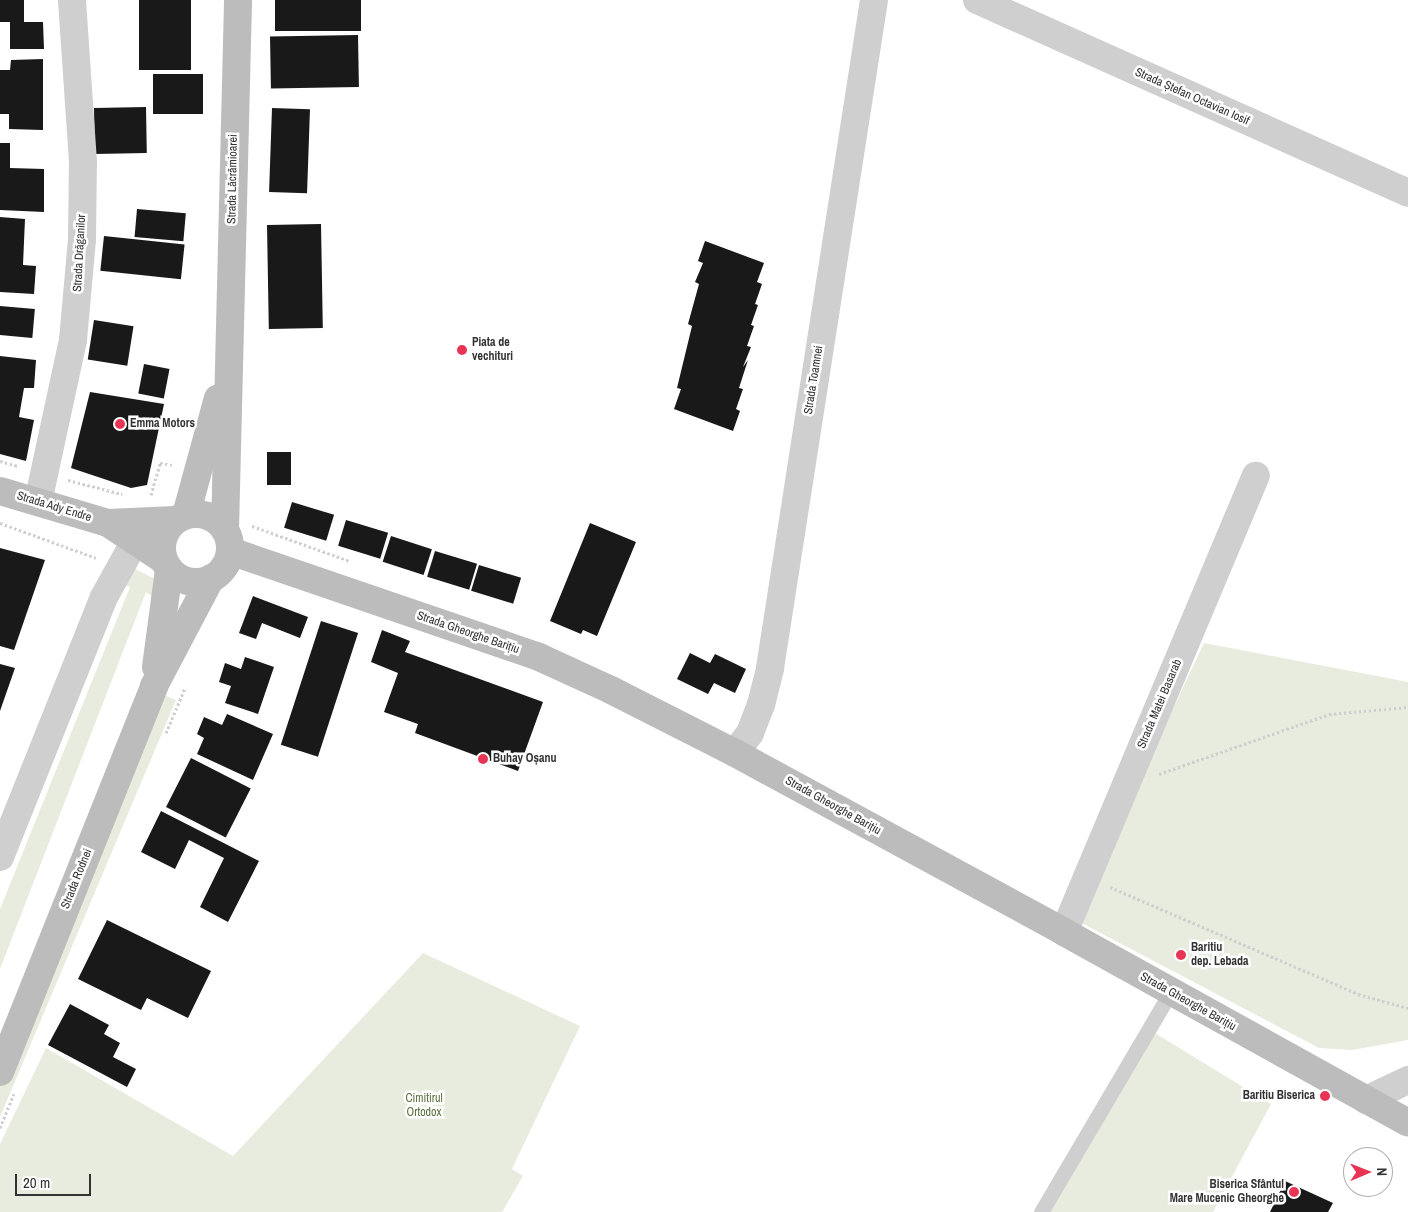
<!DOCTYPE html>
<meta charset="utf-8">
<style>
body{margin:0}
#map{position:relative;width:1408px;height:1212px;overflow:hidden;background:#fff;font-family:"Archivo Narrow",sans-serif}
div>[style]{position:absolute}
.green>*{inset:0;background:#e7ecde}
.building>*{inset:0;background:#191919;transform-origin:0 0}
.path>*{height:3px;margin-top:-1.5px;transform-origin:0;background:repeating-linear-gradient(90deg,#cfcfcf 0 2.5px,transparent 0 5px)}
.service>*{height:15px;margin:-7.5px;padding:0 7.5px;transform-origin:7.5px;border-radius:7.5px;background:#cfcfcf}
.minor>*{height:28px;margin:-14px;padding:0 14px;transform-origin:14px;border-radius:14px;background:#cfcfcf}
.secondary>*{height:28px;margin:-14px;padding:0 14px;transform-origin:14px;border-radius:14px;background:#bcbcbc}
.secondary>.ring{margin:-14px;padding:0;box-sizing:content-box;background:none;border:28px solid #bcbcbc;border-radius:50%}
.dots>*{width:14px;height:14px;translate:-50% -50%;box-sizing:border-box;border:2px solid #fff;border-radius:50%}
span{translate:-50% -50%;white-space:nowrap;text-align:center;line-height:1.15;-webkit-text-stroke:5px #fff;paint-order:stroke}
.street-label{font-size:12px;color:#323232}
.poi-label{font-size:12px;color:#323232;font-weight:700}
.left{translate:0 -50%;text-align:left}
.right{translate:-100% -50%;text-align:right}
.park-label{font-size:12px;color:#5a703e}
.north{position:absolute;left:1343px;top:1147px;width:50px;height:50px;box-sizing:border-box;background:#fff;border:1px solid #adadad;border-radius:50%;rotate:89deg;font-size:14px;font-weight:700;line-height:20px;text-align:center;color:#323232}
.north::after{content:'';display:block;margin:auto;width:18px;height:22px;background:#e83555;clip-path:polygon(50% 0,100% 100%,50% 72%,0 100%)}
.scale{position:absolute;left:15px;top:1174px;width:76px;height:22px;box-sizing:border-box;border:2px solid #323232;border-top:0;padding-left:6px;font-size:15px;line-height:18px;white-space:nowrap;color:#323232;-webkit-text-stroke:4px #fff;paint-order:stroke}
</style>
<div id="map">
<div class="green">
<div style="clip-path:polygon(135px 569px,155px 579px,157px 600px,146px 592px,0 969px,0 909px,130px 587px,121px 583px)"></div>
<div style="clip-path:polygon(1204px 643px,1408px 682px,1408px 1040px,1352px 1050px,1319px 1048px,1074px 919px)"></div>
<div style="clip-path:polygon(156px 692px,176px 700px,0 1117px,0 1086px)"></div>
<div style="clip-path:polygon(423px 953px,580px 1026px,512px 1169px,523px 1176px,502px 1212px,0 1212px,0 1144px,46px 1048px,233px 1156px)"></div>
<div style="clip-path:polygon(1150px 1030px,1271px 1104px,1213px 1212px,1046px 1212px)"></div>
</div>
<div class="building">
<div style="clip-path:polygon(0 0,24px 0,24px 22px,43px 22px,44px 49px,10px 49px,10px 22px,0 22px)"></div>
<div style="left:139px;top:0;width:52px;height:70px"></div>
<div style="left:275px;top:0;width:86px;height:31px"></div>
<div style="left:358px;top:35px;width:52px;height:88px;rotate:89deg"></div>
<div style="clip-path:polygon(43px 59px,43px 130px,9px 129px,9px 114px,0 114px,0 70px,10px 70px,11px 60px)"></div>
<div style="left:203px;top:74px;width:40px;height:50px;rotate:90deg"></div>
<div style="left:146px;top:107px;width:46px;height:52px;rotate:89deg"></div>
<div style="left:272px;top:108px;width:38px;height:84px;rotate:2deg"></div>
<div style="clip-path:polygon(0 143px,10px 143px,10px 168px,44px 169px,44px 212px,0 210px)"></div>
<div style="left:137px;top:209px;width:49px;height:28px;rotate:5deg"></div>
<div style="clip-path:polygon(0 217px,25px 219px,23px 265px,36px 266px,34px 294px,0 292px)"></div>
<div style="left:321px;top:224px;width:104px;height:54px;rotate:89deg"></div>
<div style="left:104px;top:236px;width:81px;height:35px;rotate:6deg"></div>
<div style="clip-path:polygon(705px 241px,764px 263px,757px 282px,762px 284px,755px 304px,758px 305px,751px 325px,754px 326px,747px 346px,751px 347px,743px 367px,748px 360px,739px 388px,743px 389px,736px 409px,740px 411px,733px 431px,674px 409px,681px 389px,677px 388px,692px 326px,688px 324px,699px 284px,695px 282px,703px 263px,698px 261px)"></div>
<div style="left:0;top:306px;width:35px;height:29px;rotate:5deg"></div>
<div style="left:94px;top:320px;width:40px;height:40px;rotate:9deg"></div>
<div style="clip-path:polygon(0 356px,36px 360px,34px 388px,24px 388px,19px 417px,34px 420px,26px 461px,0 454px)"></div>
<div style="left:144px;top:364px;width:26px;height:30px;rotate:11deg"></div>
<div style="clip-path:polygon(90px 392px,164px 404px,147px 485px,131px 488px,71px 468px)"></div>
<div style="left:267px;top:452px;width:24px;height:33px"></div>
<div style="left:292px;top:502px;width:44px;height:27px;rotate:17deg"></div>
<div style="left:346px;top:520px;width:44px;height:27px;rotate:17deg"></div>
<div style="clip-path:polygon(590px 523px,636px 542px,597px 636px,583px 630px,581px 634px,550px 621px)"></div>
<div style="left:391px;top:536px;width:43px;height:27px;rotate:18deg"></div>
<div style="clip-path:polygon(0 548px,45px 560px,14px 650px,0 646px)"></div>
<div style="left:435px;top:551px;width:44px;height:27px;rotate:17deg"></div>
<div style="left:479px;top:565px;width:44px;height:27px;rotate:17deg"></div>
<div style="clip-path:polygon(253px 596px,308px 617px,300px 638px,262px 623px,256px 639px,239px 633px)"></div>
<div style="left:321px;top:621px;width:39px;height:130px;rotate:18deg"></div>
<div style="clip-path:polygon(382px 630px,410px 641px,405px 652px,543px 702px,518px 771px,415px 733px,418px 724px,384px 712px,398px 673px,371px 662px)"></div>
<div style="clip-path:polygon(690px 653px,710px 663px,715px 654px,746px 669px,735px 693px,714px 683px,708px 694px,677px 679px)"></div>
<div style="clip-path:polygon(245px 657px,274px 667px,258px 714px,225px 703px,231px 686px,219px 682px,225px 663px,241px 669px)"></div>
<div style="clip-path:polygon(0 664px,15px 668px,0 711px)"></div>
<div style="clip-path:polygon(227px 714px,273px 734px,253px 780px,197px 754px,204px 738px,197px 734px,204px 717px,222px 725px)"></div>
<div style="left:191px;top:758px;width:67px;height:55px;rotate:27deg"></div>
<div style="clip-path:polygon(161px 811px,259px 861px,228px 922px,200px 907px,224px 858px,189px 840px,175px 869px,141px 852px)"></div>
<div style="clip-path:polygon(107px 920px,211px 971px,188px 1018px,147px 998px,141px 1010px,78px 979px)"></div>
<div style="clip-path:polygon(70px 1004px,109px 1025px,104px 1034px,120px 1043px,113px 1057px,136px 1069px,127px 1087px,48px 1045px)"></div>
<div style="clip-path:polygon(1285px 1181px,1333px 1203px,1328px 1212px,1270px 1212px)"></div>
</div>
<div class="path">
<div style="left:0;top:461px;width:20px;rotate:15deg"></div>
<div style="left:68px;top:480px;width:56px;rotate:14.5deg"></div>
<div style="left:151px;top:495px;width:33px;rotate:-74deg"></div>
<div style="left:160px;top:463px;width:12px;rotate:9deg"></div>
<div style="left:0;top:523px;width:102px;rotate:20deg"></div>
<div style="left:252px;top:526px;width:104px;rotate:19.7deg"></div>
<div style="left:166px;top:733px;width:49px;rotate:-67.1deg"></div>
<div style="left:1159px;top:774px;width:180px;rotate:-19.4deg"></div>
<div style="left:1329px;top:714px;width:79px;rotate:-5.1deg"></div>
<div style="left:1110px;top:887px;width:270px;rotate:23.3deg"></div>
<div style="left:1358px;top:994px;width:52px;rotate:15.6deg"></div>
<div style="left:0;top:1128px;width:37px;rotate:-68deg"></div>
</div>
<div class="service">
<div style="left:1041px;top:1212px;width:254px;rotate:-59.5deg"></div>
</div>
<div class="minor">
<div style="left:977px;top:0;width:472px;rotate:24.1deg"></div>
<div style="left:38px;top:502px;width:166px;rotate:-77.8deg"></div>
<div style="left:73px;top:340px;width:101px;rotate:-84.9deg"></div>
<div style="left:82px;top:239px;width:77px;rotate:-89.3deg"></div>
<div style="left:83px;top:162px;width:162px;rotate:-93.9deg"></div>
<div style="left:735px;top:753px;width:25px;rotate:-53deg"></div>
<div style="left:750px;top:733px;width:30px;rotate:-69deg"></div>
<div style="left:761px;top:705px;width:38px;rotate:-76deg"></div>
<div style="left:770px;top:668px;width:676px;rotate:-81.15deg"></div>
<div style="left:0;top:857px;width:280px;rotate:-68.2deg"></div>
<div style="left:104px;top:597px;width:64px;rotate:-61deg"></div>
<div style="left:1064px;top:932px;width:495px;rotate:-67.2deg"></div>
<div style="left:1366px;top:1100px;width:47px;rotate:-25.5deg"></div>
</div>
<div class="secondary">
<div style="left:0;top:491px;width:113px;rotate:16.5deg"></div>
<div style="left:108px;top:523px;width:67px;rotate:33.5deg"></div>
<div class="ring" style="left:162px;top:514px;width:40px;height:40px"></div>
<div style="left:186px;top:515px;width:121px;rotate:-74.7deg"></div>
<div style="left:108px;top:523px;width:67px;rotate:-2.6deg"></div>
<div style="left:225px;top:530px;width:530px;rotate:-88.59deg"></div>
<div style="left:230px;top:551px;width:327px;rotate:18.9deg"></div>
<div style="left:539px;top:657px;width:79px;rotate:24.6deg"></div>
<div style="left:611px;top:690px;width:139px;rotate:26.9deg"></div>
<div style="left:735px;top:753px;width:375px;rotate:28.5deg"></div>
<div style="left:1064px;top:932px;width:393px;rotate:29deg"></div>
<div style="left:156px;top:667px;width:99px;rotate:-82.4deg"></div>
<div style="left:0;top:1072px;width:416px;rotate:-68.2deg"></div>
<div style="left:154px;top:686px;width:122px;rotate:-62.2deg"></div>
</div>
<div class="dots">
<div style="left:462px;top:350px;background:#e83555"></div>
<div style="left:120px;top:424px;background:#e83555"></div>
<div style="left:483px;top:759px;background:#e83555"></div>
<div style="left:1181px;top:955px;background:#e83555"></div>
<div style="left:1325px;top:1096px;background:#e83555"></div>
<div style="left:1294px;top:1192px;background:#e83555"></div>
</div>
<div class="street-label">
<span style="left:1192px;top:97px;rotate:24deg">Strada Ștefan Octavian Iosif</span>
<span style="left:233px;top:179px;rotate:-89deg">Strada Lăcrămioarei</span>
<span style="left:80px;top:253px;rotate:-87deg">Strada Drăganilor</span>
<span style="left:814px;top:380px;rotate:-81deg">Strada Toamnei</span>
<span style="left:54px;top:507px;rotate:17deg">Strada Ady Endre</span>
<span style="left:468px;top:633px;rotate:19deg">Strada Gheorghe Barițiu</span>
<span style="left:1160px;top:704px;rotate:-67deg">Strada Matei Basarab</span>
<span style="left:833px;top:806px;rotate:29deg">Strada Gheorghe Barițiu</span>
<span style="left:77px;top:879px;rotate:-68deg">Strada Rodnei</span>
<span style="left:1188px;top:1002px;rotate:29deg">Strada Gheorghe Barițiu</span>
</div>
<div class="poi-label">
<span class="left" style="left:472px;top:350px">Piata de<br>vechituri</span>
<span class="left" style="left:130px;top:424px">Emma Motors</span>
<span class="left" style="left:493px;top:759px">Buhay Oșanu</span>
<span class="left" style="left:1191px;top:955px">Baritiu<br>dep. Lebada</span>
<span class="right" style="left:1315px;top:1096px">Baritiu Biserica</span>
<span class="right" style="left:1284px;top:1192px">Biserica Sfântul<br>Mare Mucenic Gheorghe</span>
</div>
<div class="park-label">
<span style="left:424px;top:1106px">Cimitirul<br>Ortodox</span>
</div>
<div class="north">N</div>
<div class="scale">20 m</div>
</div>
